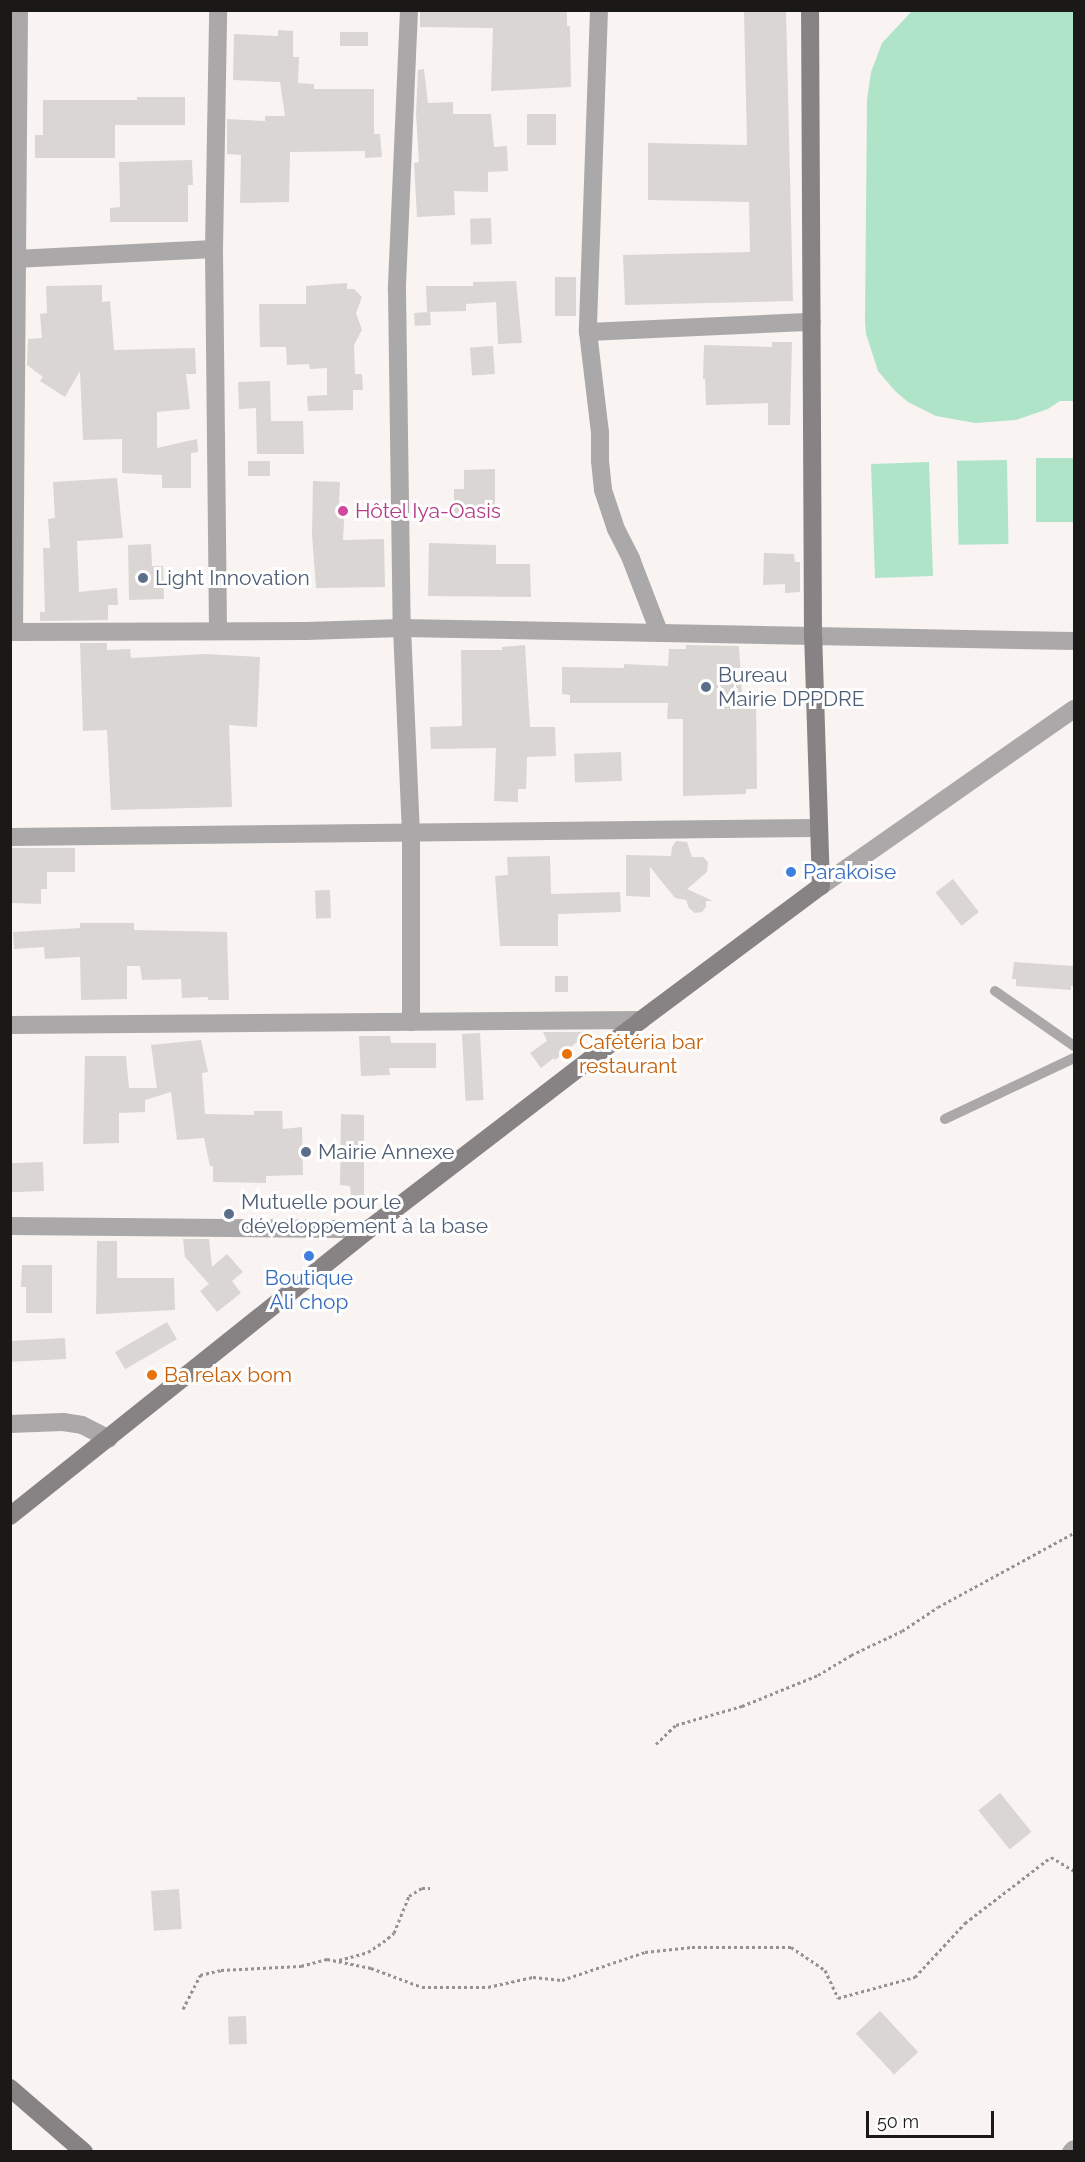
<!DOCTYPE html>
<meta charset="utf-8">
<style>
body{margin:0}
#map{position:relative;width:1085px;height:2162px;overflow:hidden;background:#f9f4f2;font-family:Raleway,sans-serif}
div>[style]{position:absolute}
.green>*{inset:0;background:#b0e4c9;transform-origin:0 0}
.building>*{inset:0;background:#dad6d3;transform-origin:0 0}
.path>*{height:3px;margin-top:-1.5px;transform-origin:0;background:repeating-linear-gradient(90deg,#959291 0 3px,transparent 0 6px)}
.lane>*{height:10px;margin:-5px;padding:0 5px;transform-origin:5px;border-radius:5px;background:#aba8a9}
.street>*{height:18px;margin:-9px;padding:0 9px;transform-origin:9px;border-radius:9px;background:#aba8a9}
.secondary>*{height:18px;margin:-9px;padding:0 9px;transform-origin:9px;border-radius:9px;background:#878384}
.dots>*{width:16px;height:16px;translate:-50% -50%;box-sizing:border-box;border:3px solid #fff;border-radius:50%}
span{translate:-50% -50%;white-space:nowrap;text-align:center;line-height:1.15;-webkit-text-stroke:6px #fff;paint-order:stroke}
.hotel-label{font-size:21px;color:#b23c85}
.left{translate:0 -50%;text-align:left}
.service-label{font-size:21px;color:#4e5e75}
.shop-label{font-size:21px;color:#366cbe}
.food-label{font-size:21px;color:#c56008}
.frame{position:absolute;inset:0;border:12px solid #1a1918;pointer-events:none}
.scale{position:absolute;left:866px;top:2111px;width:128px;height:27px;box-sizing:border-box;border:3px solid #1a1918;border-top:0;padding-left:8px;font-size:18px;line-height:21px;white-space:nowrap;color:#1a1918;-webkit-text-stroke:4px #fff;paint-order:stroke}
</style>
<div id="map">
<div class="green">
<div style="clip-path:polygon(912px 11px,1074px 11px,1074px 401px,1060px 401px,1048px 409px,1016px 420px,975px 423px,936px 416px,908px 402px,895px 391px,878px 371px,866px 334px,865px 321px,867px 100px,871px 72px,882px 43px)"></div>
<div style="left:1074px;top:458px;width:64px;height:38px;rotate:90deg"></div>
<div style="left:1007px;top:460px;width:84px;height:50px;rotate:89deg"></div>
<div style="left:929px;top:462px;width:114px;height:58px;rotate:88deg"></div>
</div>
<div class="building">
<div style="clip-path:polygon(567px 10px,567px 26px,570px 26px,571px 87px,491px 91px,493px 28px,420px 27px,420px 12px)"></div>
<div style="clip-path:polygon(744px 10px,786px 10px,793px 301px,625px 305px,623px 255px,750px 252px,749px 202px,648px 200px,648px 143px,747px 145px)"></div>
<div style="clip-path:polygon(278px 30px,293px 31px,293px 57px,299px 57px,298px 83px,314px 84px,314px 89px,374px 89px,374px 134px,380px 134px,382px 157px,365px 158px,365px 151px,290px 152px,289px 202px,240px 203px,241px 155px,227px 154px,227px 119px,265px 121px,265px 116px,285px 116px,280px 82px,233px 80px,234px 34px,278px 36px)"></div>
<div style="left:368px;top:32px;width:14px;height:28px;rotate:90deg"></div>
<div style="clip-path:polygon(424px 69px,428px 103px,453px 102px,453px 114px,491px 114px,494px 147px,507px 146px,508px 171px,488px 172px,488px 192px,454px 191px,455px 215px,417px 217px,414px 163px,419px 162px,416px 114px,418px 70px)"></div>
<div style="clip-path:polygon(137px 97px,185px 97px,185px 125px,115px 125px,115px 158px,35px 158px,35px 135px,43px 135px,43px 100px,137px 100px)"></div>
<div style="left:527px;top:114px;width:29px;height:31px"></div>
<div style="clip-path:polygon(192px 160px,193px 185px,188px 185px,188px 222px,110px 222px,110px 208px,120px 207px,119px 162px)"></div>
<div style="left:491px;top:218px;width:26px;height:21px;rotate:88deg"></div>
<div style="left:555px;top:277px;width:21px;height:39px"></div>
<div style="clip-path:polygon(516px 281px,522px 343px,498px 344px,496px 302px,466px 304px,466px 311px,427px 312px,426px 286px,473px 286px,473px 282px)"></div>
<div style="clip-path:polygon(347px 283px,347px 289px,354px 289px,362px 297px,356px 313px,362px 330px,354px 345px,355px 374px,362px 374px,363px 390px,353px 390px,353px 410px,308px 411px,307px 396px,327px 395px,327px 368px,310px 369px,309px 364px,287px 365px,286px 347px,260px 347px,259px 304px,306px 304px,306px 286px)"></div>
<div style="clip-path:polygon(102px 285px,102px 302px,110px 301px,114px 350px,195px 348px,196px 374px,186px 374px,190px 409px,157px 412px,157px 448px,197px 439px,198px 452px,191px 453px,191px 488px,162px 488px,162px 475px,122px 473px,122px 439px,83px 440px,80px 371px,65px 397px,40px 381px,43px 377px,27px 365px,28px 339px,42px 338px,40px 314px,47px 313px,46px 286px)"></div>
<div style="left:430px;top:312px;width:13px;height:16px;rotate:86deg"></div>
<div style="clip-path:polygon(772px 342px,792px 342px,790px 425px,768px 425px,768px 403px,706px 405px,705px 379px,703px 379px,704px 345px,772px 347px)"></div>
<div style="left:493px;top:346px;width:28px;height:23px;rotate:86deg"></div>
<div style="clip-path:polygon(270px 381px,271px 421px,303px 421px,304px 454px,257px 454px,256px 408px,239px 409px,238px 382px)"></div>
<div style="left:248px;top:461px;width:22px;height:15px"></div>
<div style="clip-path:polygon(495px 469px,495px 519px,454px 519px,454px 489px,464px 489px,464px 470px)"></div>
<div style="clip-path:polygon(117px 478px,123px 538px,77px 541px,79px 592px,117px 588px,118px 605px,108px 605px,108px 620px,40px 621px,40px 612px,45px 612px,43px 548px,50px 548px,48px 519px,55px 518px,53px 482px)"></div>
<div style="clip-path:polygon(313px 481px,340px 482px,339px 504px,345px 505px,343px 540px,384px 539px,385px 587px,316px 588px,312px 534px)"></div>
<div style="clip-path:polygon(429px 543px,496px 545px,496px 564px,530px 564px,531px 597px,428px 596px)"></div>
<div style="clip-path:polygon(151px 544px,152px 566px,163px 566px,164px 599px,129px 600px,128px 545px)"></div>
<div style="clip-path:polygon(764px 553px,794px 554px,795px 562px,800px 562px,800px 592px,785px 593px,785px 584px,763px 585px)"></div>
<div style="clip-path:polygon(80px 643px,107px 643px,107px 650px,130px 649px,131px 658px,206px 654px,260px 657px,257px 727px,229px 725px,232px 807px,111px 810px,107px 730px,83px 731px)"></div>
<div style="clip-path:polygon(525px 645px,530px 727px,555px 727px,556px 756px,527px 757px,526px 789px,518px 789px,518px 802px,494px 801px,496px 748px,431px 749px,430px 727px,462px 726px,461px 650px,502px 650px,502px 647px)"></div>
<div style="clip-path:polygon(686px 645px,739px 646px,742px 695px,756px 695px,757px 789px,746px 789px,746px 794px,683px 796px,683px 719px,667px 719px,668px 703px,570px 703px,570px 695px,562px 694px,562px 667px,624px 668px,624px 664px,668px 666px,669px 649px,686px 649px)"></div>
<div style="left:621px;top:752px;width:29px;height:47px;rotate:88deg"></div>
<div style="clip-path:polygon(676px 841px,687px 842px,692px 857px,703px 857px,708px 862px,707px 872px,687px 889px,713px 901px,706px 901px,706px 907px,702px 912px,695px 913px,689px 908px,686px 900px,675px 898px,650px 867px,650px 897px,626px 896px,626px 855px,671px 856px,672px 847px)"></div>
<div style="clip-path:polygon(11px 848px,75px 848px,75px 872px,47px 872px,47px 889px,41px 889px,41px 904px,12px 903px)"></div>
<div style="clip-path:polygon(550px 856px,551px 894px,620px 892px,621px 912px,558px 914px,558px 946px,500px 946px,495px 876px,508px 875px,507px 857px)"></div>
<div style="left:953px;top:879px;width:42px;height:22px;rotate:52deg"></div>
<div style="left:330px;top:890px;width:28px;height:15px;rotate:88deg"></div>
<div style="clip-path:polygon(80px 923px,134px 923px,134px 930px,227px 932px,229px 1000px,208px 1000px,208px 997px,182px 998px,181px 979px,142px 980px,140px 966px,127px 966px,127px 999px,81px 1000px,80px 957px,45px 959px,44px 947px,14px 949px,13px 932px,80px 928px)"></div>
<div style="clip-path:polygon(1014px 962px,1074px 966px,1074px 986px,1071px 986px,1071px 990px,1016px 986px,1016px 979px,1012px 979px)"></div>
<div style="left:555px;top:976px;width:13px;height:16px"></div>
<div style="clip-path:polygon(543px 1032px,589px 1032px,555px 1060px,554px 1058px,541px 1068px,530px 1053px,547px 1041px)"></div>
<div style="left:480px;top:1033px;width:67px;height:18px;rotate:87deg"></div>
<div style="clip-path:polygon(359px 1036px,390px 1036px,391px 1043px,436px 1043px,436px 1068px,389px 1068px,390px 1075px,361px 1076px)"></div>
<div style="clip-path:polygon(201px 1040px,208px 1072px,202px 1073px,205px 1114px,254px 1115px,254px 1111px,282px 1111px,283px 1129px,302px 1127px,303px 1175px,266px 1176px,266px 1183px,213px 1182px,213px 1166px,210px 1166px,204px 1138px,177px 1140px,171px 1092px,145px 1100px,145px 1112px,119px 1113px,119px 1143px,83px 1144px,85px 1056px,126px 1056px,129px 1088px,157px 1088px,151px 1045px)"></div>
<div style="clip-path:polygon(341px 1114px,364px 1115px,364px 1196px,351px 1197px,350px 1186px,340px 1185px)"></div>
<div style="left:43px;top:1162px;width:29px;height:33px;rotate:88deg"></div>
<div style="clip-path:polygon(183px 1239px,209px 1239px,212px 1267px,227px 1254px,243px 1272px,232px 1281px,241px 1293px,217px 1312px,200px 1291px,209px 1284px,185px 1257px)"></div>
<div style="clip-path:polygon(97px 1241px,117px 1241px,117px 1278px,174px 1278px,175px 1310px,96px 1314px)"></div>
<div style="clip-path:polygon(22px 1265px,52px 1265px,52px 1313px,26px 1313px,26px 1287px,21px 1287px)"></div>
<div style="left:167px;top:1322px;width:20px;height:60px;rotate:60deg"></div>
<div style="left:65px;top:1338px;width:21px;height:55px;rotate:87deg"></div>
<div style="left:1000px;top:1793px;width:50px;height:28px;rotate:51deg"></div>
<div style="left:179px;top:1889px;width:40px;height:28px;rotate:86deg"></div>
<div style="left:880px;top:2011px;width:56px;height:33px;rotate:47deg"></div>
<div style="left:246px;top:2016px;width:28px;height:18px;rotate:88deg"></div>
</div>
<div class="path">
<div style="left:656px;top:1744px;width:28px;rotate:-44deg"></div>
<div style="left:676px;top:1725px;width:69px;rotate:-16.1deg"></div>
<div style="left:742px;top:1706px;width:82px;rotate:-22.2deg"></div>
<div style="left:818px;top:1675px;width:39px;rotate:-31deg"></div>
<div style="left:851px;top:1655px;width:56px;rotate:-25.2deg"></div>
<div style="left:902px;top:1631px;width:43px;rotate:-33.7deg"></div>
<div style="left:938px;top:1607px;width:155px;rotate:-28.6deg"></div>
<div style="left:339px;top:1960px;width:30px;rotate:-15deg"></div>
<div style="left:368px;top:1952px;width:18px;rotate:-34deg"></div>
<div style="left:383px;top:1942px;width:14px;rotate:-39deg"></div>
<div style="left:394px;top:1933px;width:40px;rotate:-68deg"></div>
<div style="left:409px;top:1896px;width:15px;rotate:-32deg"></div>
<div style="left:422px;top:1888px;width:8px"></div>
<div style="left:183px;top:2009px;width:38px;rotate:-63deg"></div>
<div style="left:200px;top:1975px;width:22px;rotate:-13deg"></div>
<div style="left:221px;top:1970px;width:80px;rotate:-2.9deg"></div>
<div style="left:301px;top:1966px;width:27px;rotate:-15deg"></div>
<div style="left:327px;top:1959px;width:45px;rotate:11.6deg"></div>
<div style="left:371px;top:1968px;width:54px;rotate:20.4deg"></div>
<div style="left:422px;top:1987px;width:66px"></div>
<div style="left:488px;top:1987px;width:46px;rotate:-12.5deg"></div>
<div style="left:533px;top:1977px;width:29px;rotate:6deg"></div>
<div style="left:562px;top:1980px;width:88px;rotate:-18.6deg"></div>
<div style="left:645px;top:1952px;width:47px;rotate:-6.1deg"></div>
<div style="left:692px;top:1947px;width:99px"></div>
<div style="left:791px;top:1947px;width:41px;rotate:34.1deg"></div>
<div style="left:825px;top:1970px;width:31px;rotate:65deg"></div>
<div style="left:838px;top:1998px;width:80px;rotate:-15.3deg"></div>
<div style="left:915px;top:1977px;width:74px;rotate:-47.2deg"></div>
<div style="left:965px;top:1923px;width:108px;rotate:-37.5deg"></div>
<div style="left:1051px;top:1857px;width:27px;rotate:31deg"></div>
</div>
<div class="lane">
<div style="left:995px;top:991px;width:96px;rotate:34.8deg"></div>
<div style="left:945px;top:1119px;width:143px;rotate:-25.3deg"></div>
</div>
<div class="street">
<div style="left:409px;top:10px;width:280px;rotate:92.5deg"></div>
<div style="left:397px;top:290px;width:338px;rotate:89.2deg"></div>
<div style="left:402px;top:628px;width:205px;rotate:87.5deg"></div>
<div style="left:411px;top:833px;width:189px;rotate:90deg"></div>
<div style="left:599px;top:10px;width:322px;rotate:92deg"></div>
<div style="left:588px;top:332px;width:101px;rotate:83.2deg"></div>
<div style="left:600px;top:432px;width:29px;rotate:90deg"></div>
<div style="left:600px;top:461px;width:29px;rotate:84deg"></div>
<div style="left:603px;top:490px;width:41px;rotate:71.6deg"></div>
<div style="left:616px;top:529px;width:34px;rotate:63deg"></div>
<div style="left:631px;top:559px;width:78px;rotate:69deg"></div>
<div style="left:15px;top:259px;width:199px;rotate:-2.9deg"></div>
<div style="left:588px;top:332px;width:224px;rotate:-2.6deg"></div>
<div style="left:218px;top:631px;width:382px;rotate:-90.6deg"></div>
<div style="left:214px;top:249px;width:239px;rotate:-89deg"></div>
<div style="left:10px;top:632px;width:296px;rotate:-0.2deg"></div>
<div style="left:306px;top:631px;width:96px;rotate:-1.8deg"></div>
<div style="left:402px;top:628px;width:672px;rotate:1.11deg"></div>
<div style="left:14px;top:632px;width:622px;rotate:-89.54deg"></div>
<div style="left:10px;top:837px;width:809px;rotate:-0.64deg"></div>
<div style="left:821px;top:886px;width:309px;rotate:-35deg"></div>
<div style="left:10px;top:1025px;width:631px;rotate:-0.45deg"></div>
<div style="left:10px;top:1226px;width:359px;rotate:0.5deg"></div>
<div style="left:10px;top:1424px;width:53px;rotate:-2.2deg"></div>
<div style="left:63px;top:1422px;width:19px;rotate:9deg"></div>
<div style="left:82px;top:1425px;width:30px;rotate:27deg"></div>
<div style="left:1071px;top:2152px;width:4px;rotate:-45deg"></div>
</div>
<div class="secondary">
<div style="left:10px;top:1516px;width:460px;rotate:-38.6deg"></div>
<div style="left:369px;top:1229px;width:343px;rotate:-37.5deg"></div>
<div style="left:641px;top:1020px;width:224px;rotate:-36.7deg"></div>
<div style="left:821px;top:886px;width:249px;rotate:-91.8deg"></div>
<div style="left:813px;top:637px;width:627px;rotate:-90.27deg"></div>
<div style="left:10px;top:2088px;width:98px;rotate:40.9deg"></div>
</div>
<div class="dots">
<div style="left:343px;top:511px;background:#d1479c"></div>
<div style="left:143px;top:578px;background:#5c6f8a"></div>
<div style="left:706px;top:687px;background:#5c6f8a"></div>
<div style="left:791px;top:872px;background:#3f7fe0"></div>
<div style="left:567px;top:1054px;background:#e8710a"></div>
<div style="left:306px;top:1152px;background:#5c6f8a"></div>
<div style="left:229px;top:1214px;background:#5c6f8a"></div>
<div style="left:309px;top:1256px;background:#3f7fe0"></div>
<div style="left:152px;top:1375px;background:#e8710a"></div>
</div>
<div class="hotel-label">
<span class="left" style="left:355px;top:511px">Hôtel Iya-Oasis</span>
</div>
<div class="service-label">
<span class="left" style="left:155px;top:578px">Light Innovation</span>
<span class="left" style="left:718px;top:687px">Bureau<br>Mairie DPPDRE</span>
<span class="left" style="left:318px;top:1152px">Mairie Annexe</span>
<span class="left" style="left:241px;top:1214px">Mutuelle pour le<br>développement à la base</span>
</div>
<div class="shop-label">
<span class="left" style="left:803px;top:872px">Parakoise</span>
<span style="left:309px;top:1290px">Boutique<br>Ali chop</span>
</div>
<div class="food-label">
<span class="left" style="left:579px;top:1054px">Cafétéria bar<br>restaurant</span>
<span class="left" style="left:164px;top:1375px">Ba relax bom</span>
</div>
<div class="frame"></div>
<div class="scale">50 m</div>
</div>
